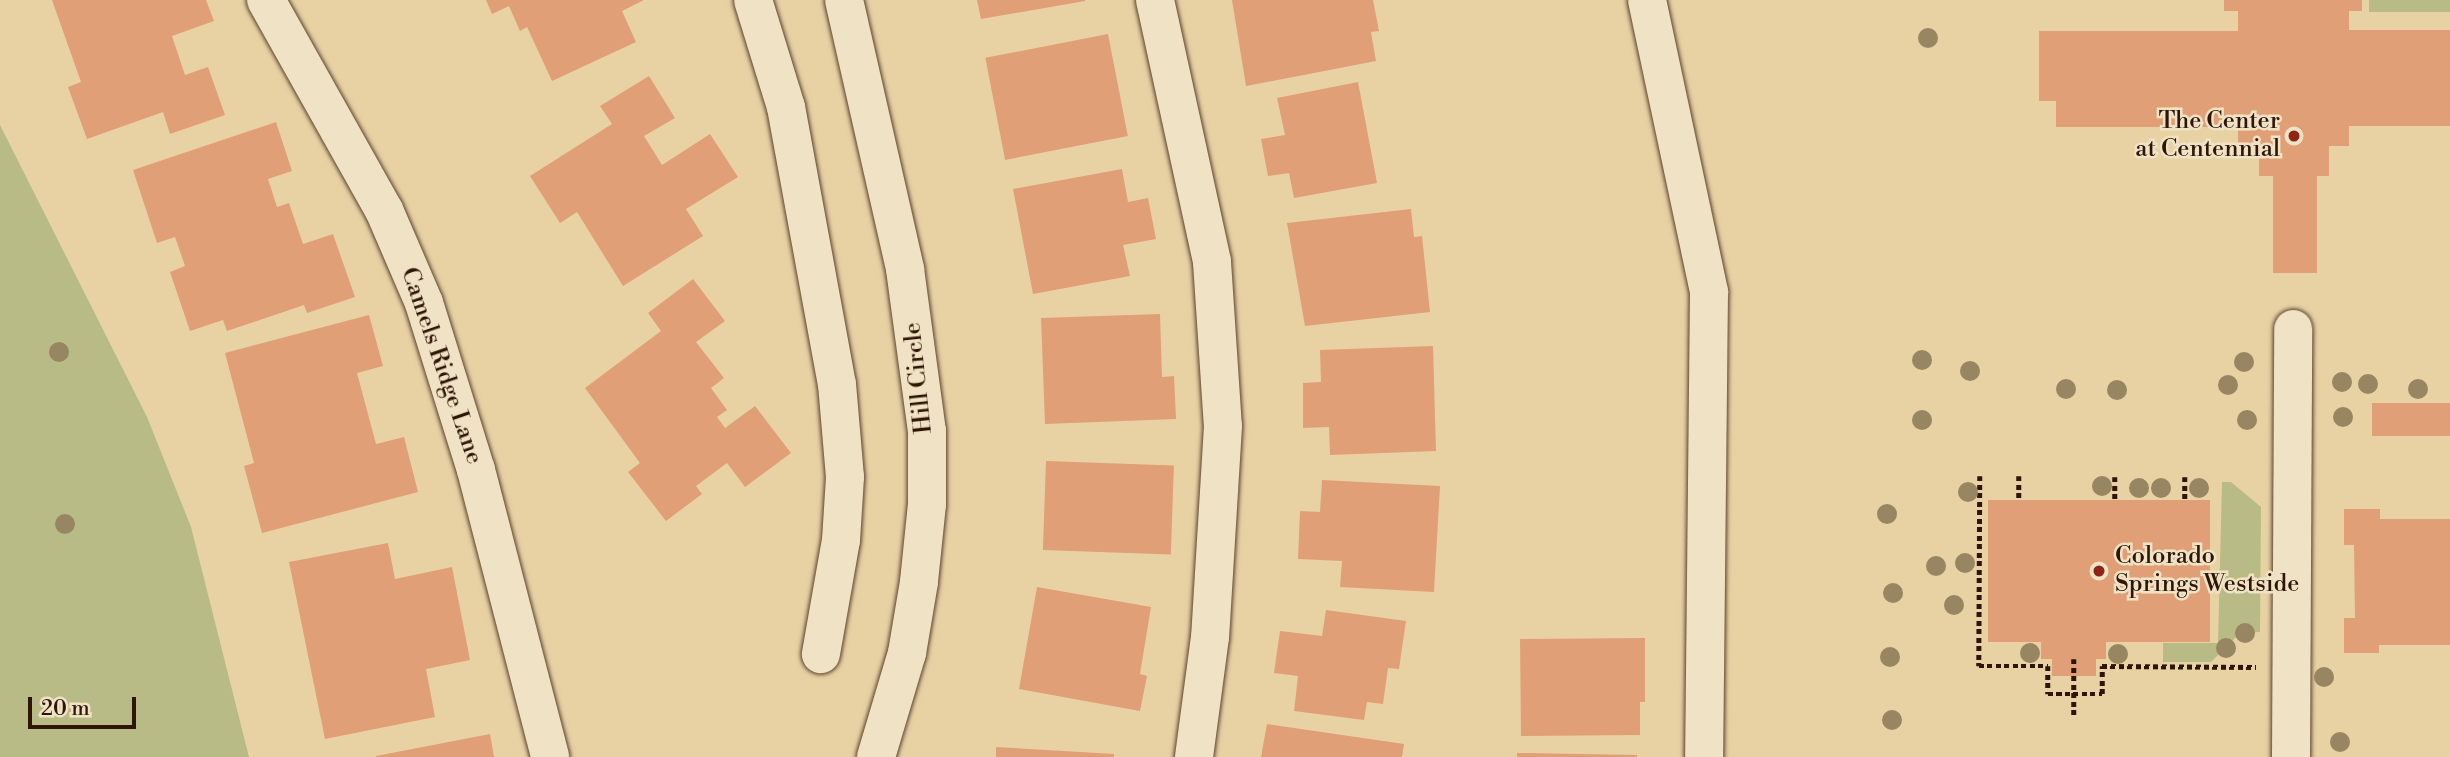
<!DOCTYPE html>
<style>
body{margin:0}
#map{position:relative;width:2450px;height:757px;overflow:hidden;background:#e8d2a4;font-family:"Libre Bodoni",serif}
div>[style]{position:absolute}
.green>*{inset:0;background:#b8bb85;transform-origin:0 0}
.building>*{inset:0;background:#e09f76;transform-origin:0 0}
.path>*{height:4.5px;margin-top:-2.25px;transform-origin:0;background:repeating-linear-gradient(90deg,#2e1506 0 5px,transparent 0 8.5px)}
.roads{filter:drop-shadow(0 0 2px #5c442e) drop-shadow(0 0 2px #5c442e)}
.minor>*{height:38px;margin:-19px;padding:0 19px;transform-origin:19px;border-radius:19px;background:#f0e2c4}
.trees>*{width:20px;height:20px;margin:-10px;border-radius:50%;background:#988662}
.dots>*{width:19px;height:19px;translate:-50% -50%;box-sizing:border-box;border:4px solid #f0e2c4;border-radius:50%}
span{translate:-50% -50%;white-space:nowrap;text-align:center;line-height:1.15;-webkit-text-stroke:5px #f0e2c4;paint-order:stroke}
.poi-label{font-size:24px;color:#2e1506}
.right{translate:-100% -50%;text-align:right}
.left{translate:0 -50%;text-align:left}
.street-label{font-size:24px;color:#2e1506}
.scale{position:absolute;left:28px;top:697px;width:108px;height:32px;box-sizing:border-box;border:4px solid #2e1506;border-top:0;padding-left:9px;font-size:21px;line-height:24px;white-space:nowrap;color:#2e1506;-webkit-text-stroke:5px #f0e2c4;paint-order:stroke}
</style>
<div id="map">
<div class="green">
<div style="left:2369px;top:0;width:81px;height:12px"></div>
<div style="clip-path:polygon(0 125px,147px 417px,191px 527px,249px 757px,0 757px)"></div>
<div style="clip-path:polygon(2222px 482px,2231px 482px,2261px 507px,2260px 632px,2240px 633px,2211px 662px,2163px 662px,2163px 643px,2218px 643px)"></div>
</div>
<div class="building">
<div style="clip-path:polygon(52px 0,206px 0,214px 21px,172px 36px,185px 75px,208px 67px,225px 115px,170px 134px,163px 112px,87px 139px,68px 87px,81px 82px)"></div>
<div style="clip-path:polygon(486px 0,644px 0,622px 11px,636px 42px,552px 81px,527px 27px,520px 31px,509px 6px,492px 14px)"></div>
<div style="clip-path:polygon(977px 0,1085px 0,1085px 1px,981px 19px)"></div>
<div style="clip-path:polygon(1232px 0,1373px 0,1379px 31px,1371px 32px,1376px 61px,1246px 86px)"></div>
<div style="clip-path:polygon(2224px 0,2362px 0,2362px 11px,2349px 11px,2349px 30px,2450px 30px,2450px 126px,2349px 126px,2349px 146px,2329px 146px,2329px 176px,2317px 176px,2317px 273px,2273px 273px,2273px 176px,2259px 176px,2259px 146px,2238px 146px,2238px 127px,2056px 127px,2056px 101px,2039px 101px,2039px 31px,2238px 31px,2238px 11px,2224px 11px)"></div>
<div style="left:1108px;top:34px;width:104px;height:125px;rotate:79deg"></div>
<div style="clip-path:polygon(649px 76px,675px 118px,644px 136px,662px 165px,710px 134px,738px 177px,686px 209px,703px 236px,623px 286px,577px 212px,560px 223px,530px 176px,612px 124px,600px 106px)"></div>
<div style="clip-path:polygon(1358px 82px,1377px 183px,1294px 198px,1289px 173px,1268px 176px,1261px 139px,1285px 135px,1277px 98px)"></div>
<div style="clip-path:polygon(276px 122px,292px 171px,268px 179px,277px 207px,289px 203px,303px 244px,333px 234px,355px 297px,307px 313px,304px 305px,227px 331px,223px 320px,190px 331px,170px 272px,185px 266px,175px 237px,157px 243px,133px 170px)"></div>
<div style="clip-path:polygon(1122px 169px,1128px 202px,1148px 198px,1156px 239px,1123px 245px,1130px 276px,1033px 294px,1013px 189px)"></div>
<div style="clip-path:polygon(1411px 209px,1414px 237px,1422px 236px,1430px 312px,1305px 326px,1287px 223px)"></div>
<div style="clip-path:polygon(693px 279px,725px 321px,696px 342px,724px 378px,711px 388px,727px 410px,717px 417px,725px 428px,755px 406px,791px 453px,745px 487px,727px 463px,696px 486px,702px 494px,666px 521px,628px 472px,640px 463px,585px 388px,661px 331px,648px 313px)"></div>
<div style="clip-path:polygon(1160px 314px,1162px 377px,1174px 376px,1176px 419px,1045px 424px,1041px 318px)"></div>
<div style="clip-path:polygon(369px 315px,383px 366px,357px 373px,376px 444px,404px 437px,418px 492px,262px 533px,244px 466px,254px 463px,225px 353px)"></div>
<div style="clip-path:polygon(1433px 346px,1436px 451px,1330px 455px,1329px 427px,1303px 428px,1303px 383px,1321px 382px,1320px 350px)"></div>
<div style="left:2372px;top:403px;width:78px;height:33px"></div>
<div style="left:1046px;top:461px;width:128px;height:89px;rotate:2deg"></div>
<div style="clip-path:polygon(1322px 480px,1440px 486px,1434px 592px,1340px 587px,1342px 561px,1298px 559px,1300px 511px,1320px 512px)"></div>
<div style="clip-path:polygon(1988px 500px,2210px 500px,2210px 642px,2106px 642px,2106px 659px,2096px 659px,2096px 676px,2052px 676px,2052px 659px,2041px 659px,2041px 642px,1988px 642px)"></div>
<div style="clip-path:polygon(2344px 509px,2380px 509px,2380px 519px,2450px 519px,2450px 645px,2379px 645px,2379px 653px,2344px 653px,2344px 618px,2355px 618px,2354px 545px,2344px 545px)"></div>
<div style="clip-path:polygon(388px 543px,395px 579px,452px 567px,470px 660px,426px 669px,435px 717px,325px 739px,289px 562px)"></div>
<div style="clip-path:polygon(1037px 587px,1151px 607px,1140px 674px,1147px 676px,1140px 711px,1019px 689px)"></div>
<div style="clip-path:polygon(1326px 610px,1406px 621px,1399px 669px,1388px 668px,1383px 704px,1367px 702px,1364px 720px,1294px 711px,1298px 676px,1274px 673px,1280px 631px,1322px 636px)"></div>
<div style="clip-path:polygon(1645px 638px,1645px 702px,1640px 702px,1640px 735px,1521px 736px,1520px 639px)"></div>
<div style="clip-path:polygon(1267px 724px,1404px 744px,1402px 757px,1261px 757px)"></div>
<div style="clip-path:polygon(490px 734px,494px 757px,376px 757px,376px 756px)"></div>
<div style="clip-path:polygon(996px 747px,1114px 754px,1114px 757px,996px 757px)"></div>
<div style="clip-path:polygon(1517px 753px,1637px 755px,1637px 757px,1517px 757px)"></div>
</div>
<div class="path">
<div style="left:1980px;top:476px;width:190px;rotate:90.3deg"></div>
<div style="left:1979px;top:666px;width:69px"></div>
<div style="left:2048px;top:666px;width:28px;rotate:90deg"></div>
<div style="left:2048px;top:694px;width:54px"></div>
<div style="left:2102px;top:694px;width:28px;rotate:-90deg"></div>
<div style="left:2102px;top:666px;width:154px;rotate:0.4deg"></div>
<div style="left:2019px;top:476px;width:24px;rotate:90deg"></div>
<div style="left:2115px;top:477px;width:23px;rotate:90deg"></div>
<div style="left:2185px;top:477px;width:23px;rotate:90deg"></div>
<div style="left:2074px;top:659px;width:59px;rotate:90deg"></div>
</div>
<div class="roads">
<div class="minor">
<div style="left:266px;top:0;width:241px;rotate:60.7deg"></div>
<div style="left:384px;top:210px;width:101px;rotate:66.7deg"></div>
<div style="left:424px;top:303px;width:175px;rotate:72.7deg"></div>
<div style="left:476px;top:470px;width:296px;rotate:75.5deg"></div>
<div style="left:753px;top:0;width:112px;rotate:72.9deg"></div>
<div style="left:786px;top:107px;width:282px;rotate:79.6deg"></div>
<div style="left:837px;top:384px;width:93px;rotate:85.1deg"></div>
<div style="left:845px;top:477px;width:63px;rotate:93.6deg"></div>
<div style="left:841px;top:540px;width:116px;rotate:100deg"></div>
<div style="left:844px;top:0;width:276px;rotate:77.2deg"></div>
<div style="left:905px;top:269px;width:163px;rotate:82.3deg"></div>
<div style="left:927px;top:431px;width:73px;rotate:90deg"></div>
<div style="left:927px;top:504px;width:78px;rotate:95.9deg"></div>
<div style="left:919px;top:582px;width:72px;rotate:99.6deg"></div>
<div style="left:907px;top:653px;width:109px;rotate:106.6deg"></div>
<div style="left:1155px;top:0;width:268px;rotate:77.7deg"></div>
<div style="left:1212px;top:262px;width:164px;rotate:86.2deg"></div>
<div style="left:1223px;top:426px;width:211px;rotate:93.5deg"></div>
<div style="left:1210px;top:637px;width:121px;rotate:97.6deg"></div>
<div style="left:1647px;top:0;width:299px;rotate:78deg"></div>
<div style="left:1709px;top:292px;width:465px;rotate:90.6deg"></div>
<div style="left:2291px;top:757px;width:428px;rotate:-89.7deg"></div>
</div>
</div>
<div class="trees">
<div style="left:1928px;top:38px"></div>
<div style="left:59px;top:352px"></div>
<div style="left:1922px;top:360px"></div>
<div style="left:2244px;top:362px"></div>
<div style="left:1970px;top:371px"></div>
<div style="left:2342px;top:382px"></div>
<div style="left:2368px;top:384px"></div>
<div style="left:2228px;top:385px"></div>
<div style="left:2066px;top:389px"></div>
<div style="left:2418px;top:389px"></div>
<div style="left:2117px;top:390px"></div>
<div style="left:2343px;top:417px"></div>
<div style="left:1922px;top:420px"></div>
<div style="left:2247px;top:420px"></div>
<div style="left:2102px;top:486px"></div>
<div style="left:2139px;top:488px"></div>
<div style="left:2161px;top:488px"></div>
<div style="left:2199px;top:488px"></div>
<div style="left:1968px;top:492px"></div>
<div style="left:1887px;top:514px"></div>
<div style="left:65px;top:524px"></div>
<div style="left:1965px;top:563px"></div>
<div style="left:1936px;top:566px"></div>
<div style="left:1893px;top:593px"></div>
<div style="left:1954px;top:605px"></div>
<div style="left:2245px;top:633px"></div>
<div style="left:2226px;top:648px"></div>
<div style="left:2030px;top:653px"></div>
<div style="left:2118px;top:654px"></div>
<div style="left:1890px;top:657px"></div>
<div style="left:2324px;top:677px"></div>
<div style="left:1892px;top:720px"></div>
<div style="left:2340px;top:742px"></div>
</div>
<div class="dots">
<div style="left:2294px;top:136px;background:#8f2418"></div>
<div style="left:2099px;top:571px;background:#8f2418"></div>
</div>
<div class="poi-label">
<span class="right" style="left:2280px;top:136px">The Center<br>at Centennial</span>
<span class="left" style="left:2115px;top:571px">Colorado<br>Springs Westside</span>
</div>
<div class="street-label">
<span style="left:441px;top:366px;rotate:71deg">Camels Ridge Lane</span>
<span style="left:919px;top:378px;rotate:-96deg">Hill Circle</span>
</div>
<div class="scale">20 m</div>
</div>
